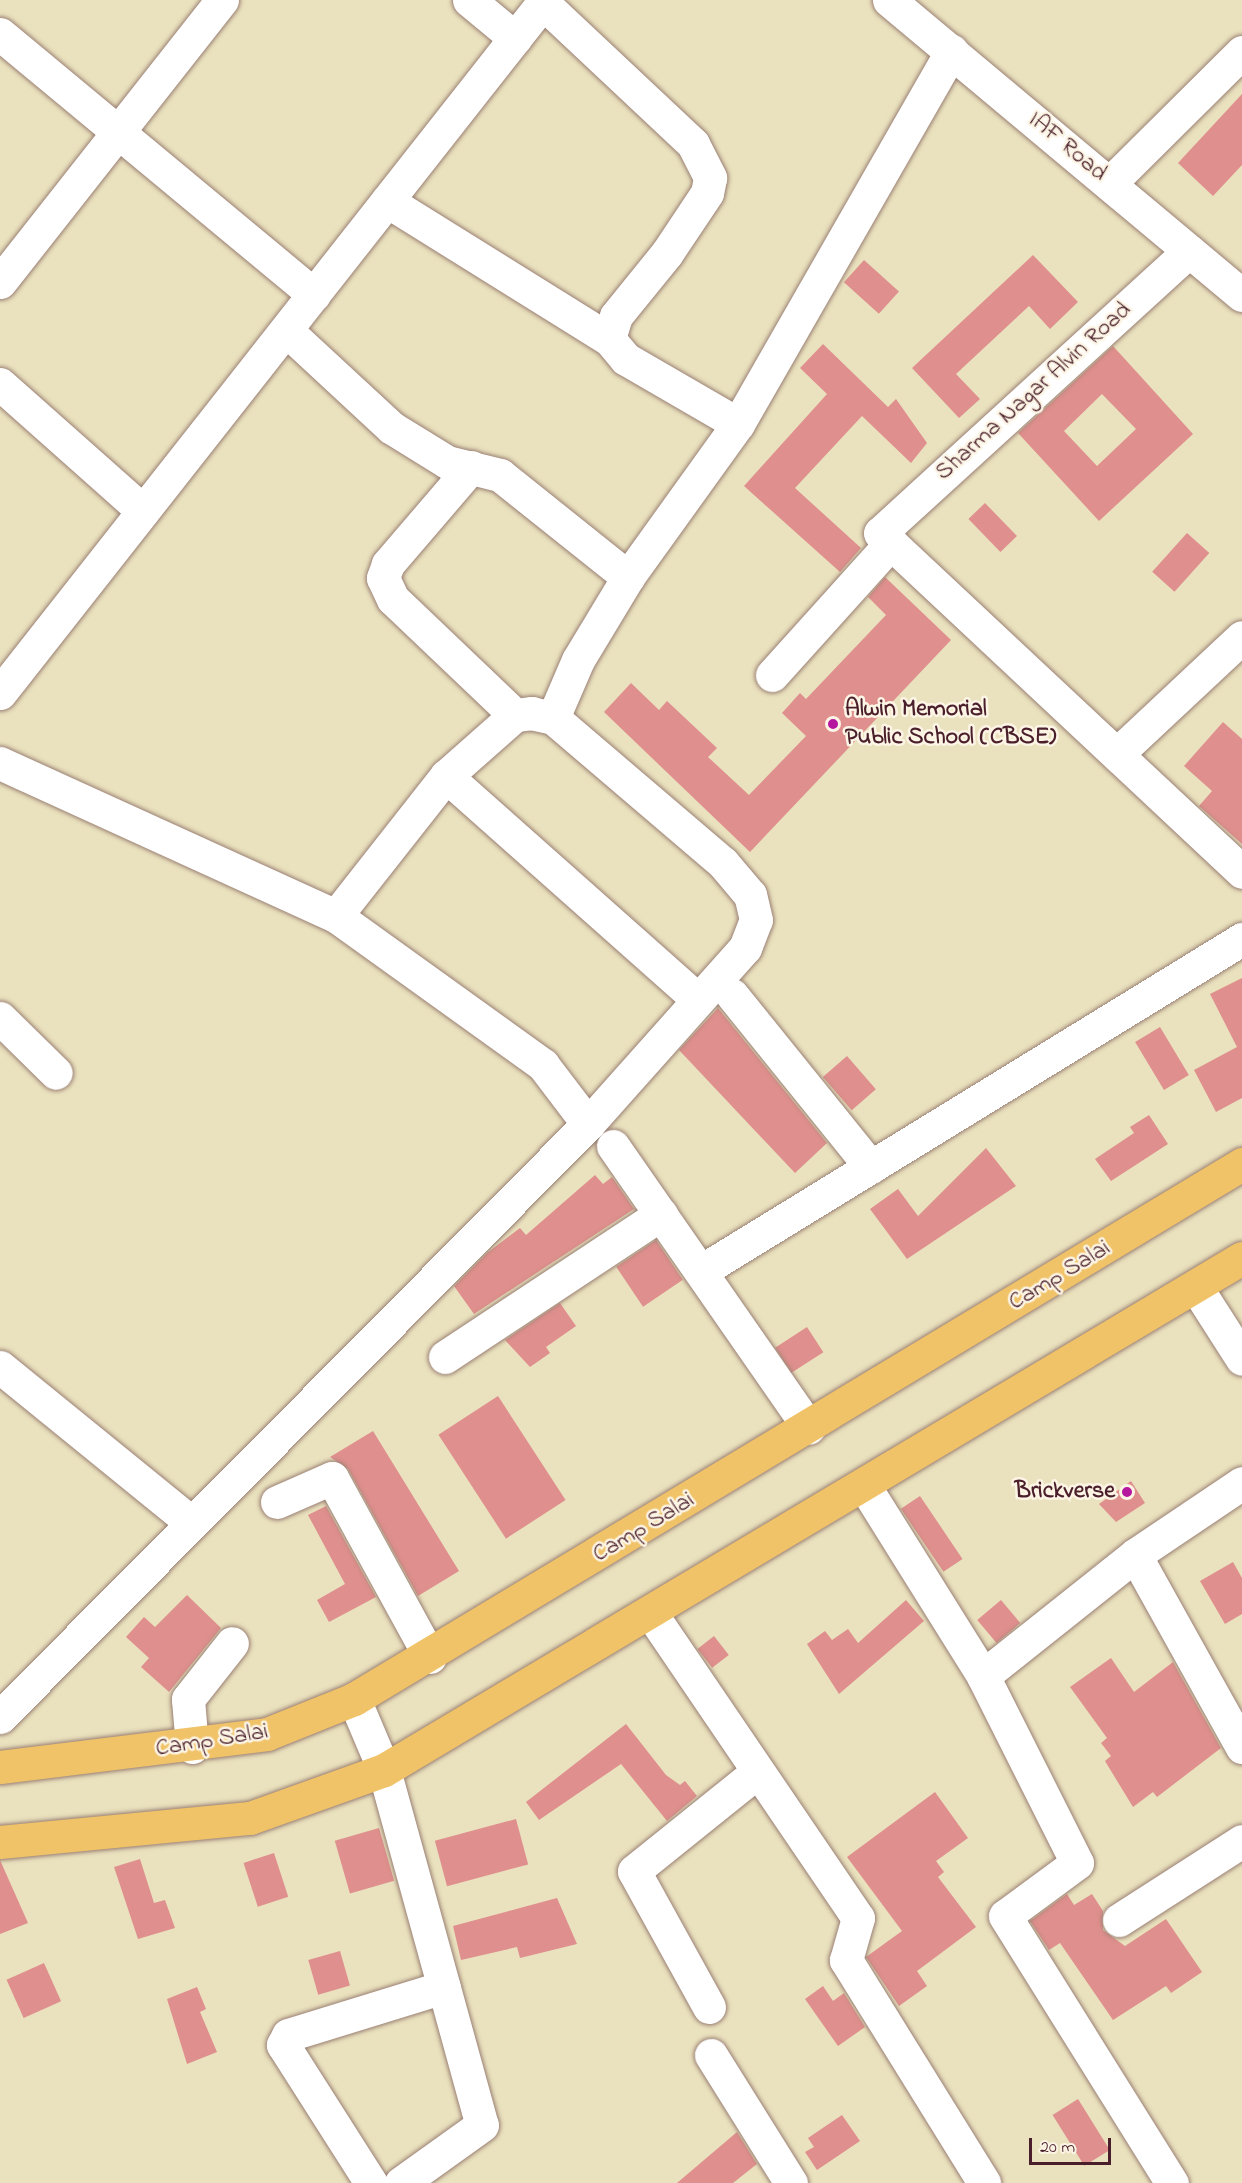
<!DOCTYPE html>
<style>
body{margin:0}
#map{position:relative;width:1242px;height:2183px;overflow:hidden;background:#eae1be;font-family:"Indie Flower",sans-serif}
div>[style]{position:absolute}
.building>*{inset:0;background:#df8f8d;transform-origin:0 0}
.roads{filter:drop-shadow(0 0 2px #9a8074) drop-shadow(0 0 2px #9a8074)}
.minor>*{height:33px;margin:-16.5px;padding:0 16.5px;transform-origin:16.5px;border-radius:16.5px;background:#fff}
.major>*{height:33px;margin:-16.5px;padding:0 16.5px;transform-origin:16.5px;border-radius:16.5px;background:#f1c369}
.dots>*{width:16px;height:16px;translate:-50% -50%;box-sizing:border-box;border:3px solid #fcf5e5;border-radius:50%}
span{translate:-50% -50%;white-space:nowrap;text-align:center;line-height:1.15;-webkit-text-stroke:5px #fcf5e5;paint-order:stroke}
.street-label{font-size:24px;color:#4a1f2b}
.poi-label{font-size:24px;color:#4a1f2b;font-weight:700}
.left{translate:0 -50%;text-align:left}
.right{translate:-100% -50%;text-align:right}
.scale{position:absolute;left:1029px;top:2138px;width:82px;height:27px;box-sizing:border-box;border:3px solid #4a1f2b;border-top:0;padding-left:8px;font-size:18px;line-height:21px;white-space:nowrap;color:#4a1f2b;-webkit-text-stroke:4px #fcf5e5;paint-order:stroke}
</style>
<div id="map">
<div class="building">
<div style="clip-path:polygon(1242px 94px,1242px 165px,1213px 196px,1178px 163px)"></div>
<div style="clip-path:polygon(1033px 255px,1078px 302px,1050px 329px,1029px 306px,956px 374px,980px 399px,959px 418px,912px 368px)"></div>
<div style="left:864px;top:260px;width:47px;height:30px;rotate:42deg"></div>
<div style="clip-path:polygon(823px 344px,888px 407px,896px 399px,927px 443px,911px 463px,862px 416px,795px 488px,861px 548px,840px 572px,744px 486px,827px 394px,800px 368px)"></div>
<div style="clip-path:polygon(evenodd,1113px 346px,1193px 434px,1099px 521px,1018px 433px,1113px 346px,1102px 394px,1136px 429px,1097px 466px,1064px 431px,1102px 394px)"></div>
<div style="left:985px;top:503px;width:46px;height:23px;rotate:46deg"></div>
<div style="left:1187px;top:533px;width:30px;height:52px;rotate:42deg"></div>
<div style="clip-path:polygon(885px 577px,951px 640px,750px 852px,604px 712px,631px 683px,659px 710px,667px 701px,717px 748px,708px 757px,749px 795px,806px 736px,782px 713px,800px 693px,806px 699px,886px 615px,868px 597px)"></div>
<div style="clip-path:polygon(1223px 722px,1242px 739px,1242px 844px,1199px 806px,1212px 791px,1184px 766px)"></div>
<div style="clip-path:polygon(1242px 978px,1242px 1098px,1216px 1112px,1194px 1070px,1237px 1047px,1210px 994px)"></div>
<div style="clip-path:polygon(718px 1008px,827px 1143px,795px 1173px,679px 1050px)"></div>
<div style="left:1160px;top:1027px;width:56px;height:29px;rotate:59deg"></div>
<div style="left:847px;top:1056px;width:44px;height:32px;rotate:49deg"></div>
<div style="clip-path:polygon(1149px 1115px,1168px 1144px,1111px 1181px,1095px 1159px,1134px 1133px,1130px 1127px)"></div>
<div style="clip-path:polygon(986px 1148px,1016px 1186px,907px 1259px,870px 1209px,898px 1189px,918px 1216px)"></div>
<div style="clip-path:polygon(595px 1175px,603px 1184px,612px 1177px,634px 1209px,474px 1314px,454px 1286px,487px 1253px,520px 1228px,526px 1235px)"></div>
<div style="left:656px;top:1240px;width:48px;height:48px;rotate:56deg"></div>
<div style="clip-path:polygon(560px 1303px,576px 1326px,546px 1347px,550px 1353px,530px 1367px,505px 1340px)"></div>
<div style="left:807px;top:1327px;width:30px;height:38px;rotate:57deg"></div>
<div style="left:498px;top:1396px;width:124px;height:71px;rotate:57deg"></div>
<div style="clip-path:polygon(373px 1431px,459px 1571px,418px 1596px,348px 1469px,330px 1457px)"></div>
<div style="clip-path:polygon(1131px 1481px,1145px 1503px,1116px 1522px,1099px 1504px)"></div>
<div style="left:920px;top:1496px;width:76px;height:23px;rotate:56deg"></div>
<div style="clip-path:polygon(326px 1506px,376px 1597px,329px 1622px,317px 1600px,345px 1584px,308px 1515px)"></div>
<div style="clip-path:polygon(1233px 1562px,1242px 1578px,1242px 1614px,1225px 1624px,1200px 1581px)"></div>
<div style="clip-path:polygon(187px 1595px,221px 1628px,169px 1692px,141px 1667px,149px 1658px,126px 1637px,144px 1617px,155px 1627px)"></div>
<div style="clip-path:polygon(906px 1600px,924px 1621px,839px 1694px,807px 1644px,825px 1631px,832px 1640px,848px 1629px,858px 1643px)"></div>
<div style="left:1001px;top:1600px;width:30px;height:31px;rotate:50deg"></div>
<div style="left:714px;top:1636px;width:24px;height:21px;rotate:52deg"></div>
<div style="clip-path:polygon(1111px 1658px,1134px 1692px,1173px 1662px,1221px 1748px,1157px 1797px,1153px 1792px,1133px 1807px,1105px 1761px,1111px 1756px,1101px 1743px,1107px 1738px,1070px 1687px)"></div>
<div style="clip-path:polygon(626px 1724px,666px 1775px,680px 1785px,685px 1781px,697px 1796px,667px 1821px,621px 1764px,539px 1820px,526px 1802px)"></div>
<div style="clip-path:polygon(935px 1792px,968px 1838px,936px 1861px,944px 1872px,938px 1877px,976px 1927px,917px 1971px,927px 1986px,899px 2006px,866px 1957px,902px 1931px,847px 1857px)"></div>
<div style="left:516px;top:1819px;width:47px;height:84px;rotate:75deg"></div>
<div style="left:379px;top:1828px;width:55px;height:46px;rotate:74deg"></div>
<div style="left:274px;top:1853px;width:46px;height:32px;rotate:72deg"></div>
<div style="clip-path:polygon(140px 1859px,154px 1903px,165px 1900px,175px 1928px,138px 1939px,114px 1867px)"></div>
<div style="clip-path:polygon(0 1860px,28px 1923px,0 1934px)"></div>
<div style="clip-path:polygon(1067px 1894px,1074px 1905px,1092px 1894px,1103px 1911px,1103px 1930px,1125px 1946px,1166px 1919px,1202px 1972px,1171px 1993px,1166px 1986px,1113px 2020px,1060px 1943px,1049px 1950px,1030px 1921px)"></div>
<div style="clip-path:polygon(557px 1898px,577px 1944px,520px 1958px,517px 1947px,461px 1960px,453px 1926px)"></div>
<div style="left:340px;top:1951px;width:36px;height:33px;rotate:74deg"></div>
<div style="left:44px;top:1963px;width:42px;height:41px;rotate:66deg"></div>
<div style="clip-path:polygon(823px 1986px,833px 2001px,844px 1993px,865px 2027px,838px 2046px,805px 1999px)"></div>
<div style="clip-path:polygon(197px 1987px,206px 2009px,200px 2012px,217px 2052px,187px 2064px,167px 1999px)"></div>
<div style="left:1078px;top:2099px;width:60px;height:30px;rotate:58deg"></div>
<div style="clip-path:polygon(842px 2115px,860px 2141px,817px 2170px,805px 2152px,814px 2147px,808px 2138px)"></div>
<div style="clip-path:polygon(737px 2132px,757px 2164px,733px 2183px,677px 2183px)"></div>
</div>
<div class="roads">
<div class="minor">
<div style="left:469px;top:0;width:60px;rotate:39.6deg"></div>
<div style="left:889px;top:0;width:460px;rotate:39.9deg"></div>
<div style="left:543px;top:3px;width:206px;rotate:43.2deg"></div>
<div style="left:693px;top:144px;width:38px;rotate:63deg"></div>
<div style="left:710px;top:178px;width:15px;rotate:101deg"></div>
<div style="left:707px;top:193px;width:72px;rotate:123.7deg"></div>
<div style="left:667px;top:253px;width:81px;rotate:129deg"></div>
<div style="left:616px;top:316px;width:24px;rotate:107deg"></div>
<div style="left:609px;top:339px;width:26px;rotate:50deg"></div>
<div style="left:626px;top:359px;width:129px;rotate:30.1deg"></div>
<div style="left:0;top:34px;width:408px;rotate:39.7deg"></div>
<div style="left:1110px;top:183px;width:186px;rotate:-44.8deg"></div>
<div style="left:387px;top:201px;width:261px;rotate:31.9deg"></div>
<div style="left:1189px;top:251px;width:418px;rotate:137.6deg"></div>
<div style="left:880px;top:533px;width:496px;rotate:43.1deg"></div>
<div style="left:0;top:282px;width:359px;rotate:-51.8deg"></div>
<div style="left:286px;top:330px;width:144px;rotate:42.8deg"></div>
<div style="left:392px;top:428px;width:65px;rotate:31.7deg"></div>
<div style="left:447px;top:462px;width:55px;rotate:13.8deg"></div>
<div style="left:500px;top:475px;width:164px;rotate:38.6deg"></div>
<div style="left:0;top:384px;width:191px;rotate:41.6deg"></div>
<div style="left:471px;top:467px;width:128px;rotate:130.6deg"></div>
<div style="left:388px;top:564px;width:15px;rotate:110deg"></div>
<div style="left:383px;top:578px;width:23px;rotate:65deg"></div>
<div style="left:393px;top:599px;width:168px;rotate:43.6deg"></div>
<div style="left:772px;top:675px;width:178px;rotate:-48deg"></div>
<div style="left:0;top:693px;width:882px;rotate:-51.82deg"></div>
<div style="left:553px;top:718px;width:63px;rotate:-66.7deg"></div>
<div style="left:578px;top:660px;width:97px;rotate:-58.9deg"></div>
<div style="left:628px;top:577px;width:188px;rotate:-54.3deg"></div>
<div style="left:738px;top:424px;width:430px;rotate:-60.2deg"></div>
<div style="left:1117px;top:754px;width:171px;rotate:-43.1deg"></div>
<div style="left:0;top:763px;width:369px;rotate:24.5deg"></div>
<div style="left:336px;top:916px;width:255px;rotate:35.7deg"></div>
<div style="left:543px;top:1065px;width:74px;rotate:52.7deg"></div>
<div style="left:446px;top:776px;width:337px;rotate:41.6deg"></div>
<div style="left:732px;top:995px;width:221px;rotate:51.1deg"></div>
<div style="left:0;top:1018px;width:78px;rotate:44.5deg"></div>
<div style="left:613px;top:1146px;width:343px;rotate:55.2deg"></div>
<div style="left:701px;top:1271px;width:635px;rotate:-31.54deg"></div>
<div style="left:1196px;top:1287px;width:85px;rotate:57.4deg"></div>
<div style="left:445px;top:1357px;width:259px;rotate:-33.5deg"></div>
<div style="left:0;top:1367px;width:247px;rotate:39.1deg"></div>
<div style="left:865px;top:1487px;width:223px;rotate:58deg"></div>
<div style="left:983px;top:1676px;width:209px;rotate:63.3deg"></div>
<div style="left:1077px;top:1863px;width:89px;rotate:143.6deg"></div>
<div style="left:1005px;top:1916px;width:315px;rotate:58deg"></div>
<div style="left:277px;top:1502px;width:60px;rotate:-23.6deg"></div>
<div style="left:332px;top:1478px;width:204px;rotate:61.3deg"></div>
<div style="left:1135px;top:1555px;width:220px;rotate:60.9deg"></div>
<div style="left:650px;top:1612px;width:370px;rotate:55.8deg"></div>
<div style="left:858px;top:1918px;width:44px;rotate:105.9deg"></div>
<div style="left:846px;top:1960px;width:262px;rotate:58.2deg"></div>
<div style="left:983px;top:1676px;width:194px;rotate:-38.5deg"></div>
<div style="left:1135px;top:1555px;width:129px;rotate:-33.9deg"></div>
<div style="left:354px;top:1699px;width:77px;rotate:67.1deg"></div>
<div style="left:384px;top:1770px;width:368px;rotate:74.6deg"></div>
<div style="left:482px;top:2125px;width:100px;rotate:144.4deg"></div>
<div style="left:0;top:1717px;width:835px;rotate:-45.24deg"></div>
<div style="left:588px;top:1124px;width:236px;rotate:-48.3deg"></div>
<div style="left:745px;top:948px;width:30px;rotate:-69deg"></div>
<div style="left:756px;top:920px;width:26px;rotate:-103deg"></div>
<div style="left:750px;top:895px;width:42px;rotate:-130.2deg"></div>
<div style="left:723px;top:863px;width:223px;rotate:-139.5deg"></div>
<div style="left:553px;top:718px;width:22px;rotate:-167deg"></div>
<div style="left:532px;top:713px;width:17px;rotate:173deg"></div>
<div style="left:515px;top:715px;width:92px;rotate:138.5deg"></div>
<div style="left:446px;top:776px;width:178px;rotate:128.2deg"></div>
<div style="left:192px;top:1747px;width:48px;rotate:-94.8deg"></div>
<div style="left:188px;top:1699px;width:71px;rotate:-51.8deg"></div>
<div style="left:1119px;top:1920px;width:146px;rotate:-32.7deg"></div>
<div style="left:709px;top:2007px;width:155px;rotate:-118.9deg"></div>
<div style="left:634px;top:1871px;width:158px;rotate:-38.8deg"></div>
<div style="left:711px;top:2055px;width:151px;rotate:58deg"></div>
<div style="left:371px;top:2183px;width:164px;rotate:-122.5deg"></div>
<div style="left:283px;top:2045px;width:11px;rotate:-63deg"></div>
<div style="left:288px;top:2035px;width:163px;rotate:-17.1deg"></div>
</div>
<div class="major">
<div style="left:0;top:1767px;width:269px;rotate:-7deg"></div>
<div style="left:267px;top:1734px;width:94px;rotate:-21.9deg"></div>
<div style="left:354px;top:1699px;width:1037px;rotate:-31.07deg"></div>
<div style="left:0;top:1842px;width:251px;rotate:-5.5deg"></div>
<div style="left:250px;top:1818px;width:142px;rotate:-19.7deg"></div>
<div style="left:384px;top:1770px;width:999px;rotate:-30.83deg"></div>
</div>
</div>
<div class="dots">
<div style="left:833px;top:724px;background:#b5179e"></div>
<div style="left:1127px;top:1492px;background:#b5179e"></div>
</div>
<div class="street-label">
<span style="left:1067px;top:147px;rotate:40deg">IAF Road</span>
<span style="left:1034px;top:392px;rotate:-42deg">Sharma Nagar Alvin Road</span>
<span style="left:1060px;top:1276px;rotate:-31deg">Camp Salai</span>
<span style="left:644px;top:1528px;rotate:-31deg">Camp Salai</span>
<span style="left:212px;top:1741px;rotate:-9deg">Camp Salai</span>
</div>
<div class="poi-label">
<span class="left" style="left:845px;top:724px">Alwin Memorial<br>Public School (CBSE)</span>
<span class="right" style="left:1115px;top:1492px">Brickverse</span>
</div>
<div class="scale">20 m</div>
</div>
